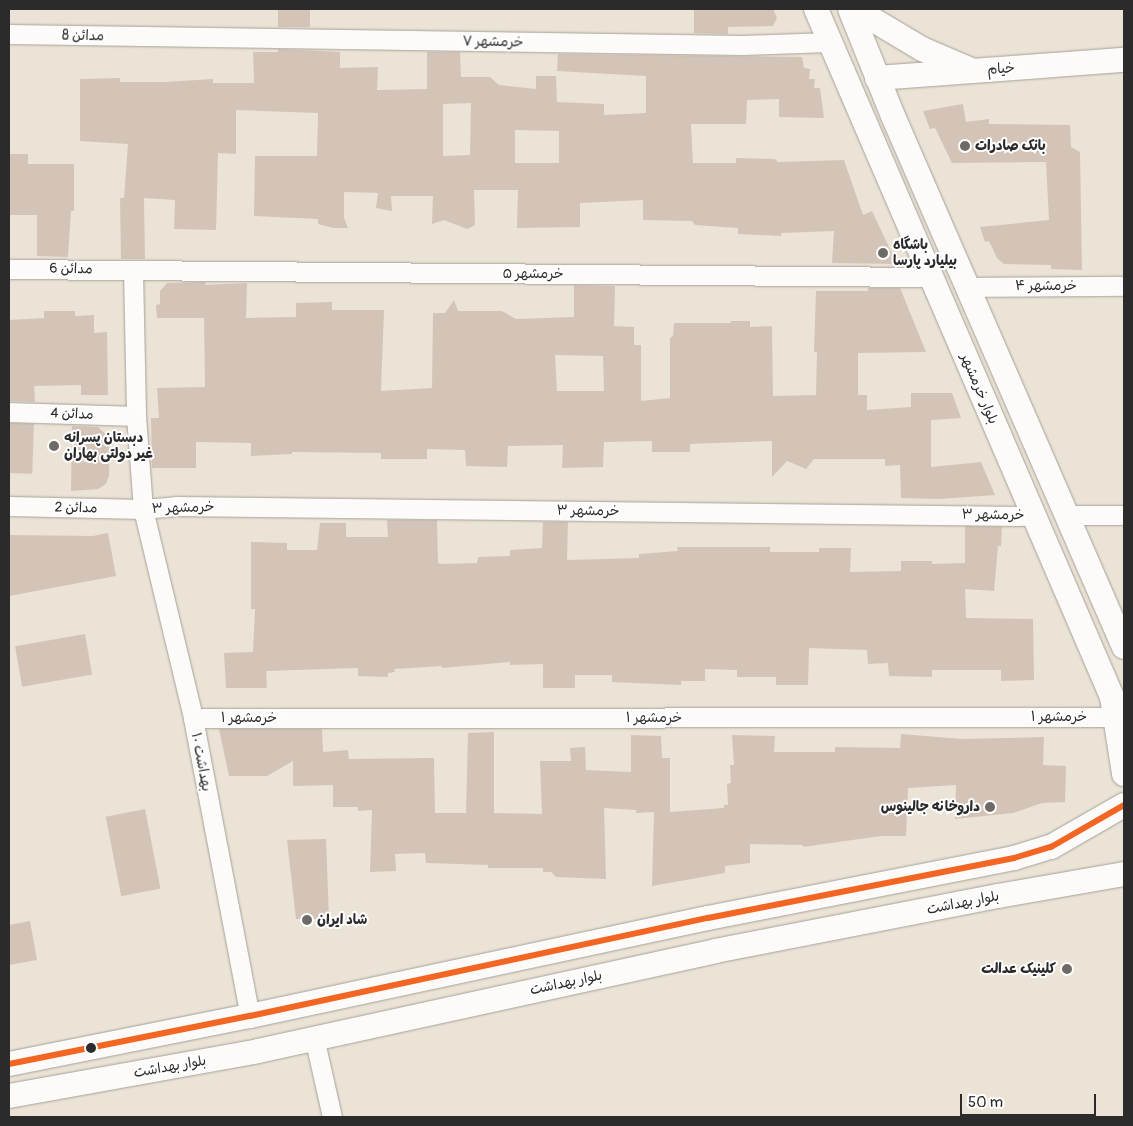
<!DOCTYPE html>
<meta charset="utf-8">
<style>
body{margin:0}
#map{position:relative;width:1133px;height:1126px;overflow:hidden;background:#ebe3d5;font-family:Pangolin,"Playpen Sans Arabic",sans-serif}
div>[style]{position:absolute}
.building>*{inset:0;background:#d4c4b8;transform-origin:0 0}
.roads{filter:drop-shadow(0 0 1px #a5a199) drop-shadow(0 0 1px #a5a199)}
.minor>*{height:19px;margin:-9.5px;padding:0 9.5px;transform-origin:9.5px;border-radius:9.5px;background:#fcfbf9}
.major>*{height:24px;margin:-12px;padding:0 12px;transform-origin:12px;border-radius:12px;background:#fcfbf9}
.bus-1>*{height:6px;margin:-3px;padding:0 3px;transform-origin:3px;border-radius:3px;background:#f26522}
.dots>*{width:14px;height:14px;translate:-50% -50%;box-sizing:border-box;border:2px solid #fff;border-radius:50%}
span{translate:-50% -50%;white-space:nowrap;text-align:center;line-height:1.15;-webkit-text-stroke:4px #fff;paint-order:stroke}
.street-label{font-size:14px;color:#2b2b2b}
.poi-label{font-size:14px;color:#2b2b2b;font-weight:700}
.left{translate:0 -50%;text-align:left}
.right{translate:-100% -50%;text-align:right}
.frame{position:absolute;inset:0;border:10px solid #2b2b2b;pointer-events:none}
.scale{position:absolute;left:960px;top:1094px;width:136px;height:22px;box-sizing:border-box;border:2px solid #2b2b2b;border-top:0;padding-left:6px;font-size:15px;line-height:18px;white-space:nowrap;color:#2b2b2b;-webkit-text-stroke:4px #fff;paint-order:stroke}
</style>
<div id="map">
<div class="building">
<div style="left:278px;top:9px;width:32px;height:18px"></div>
<div style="clip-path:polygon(694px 9px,773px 9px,777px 18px,773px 26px,728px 27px,728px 34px,694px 33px)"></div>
<div style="clip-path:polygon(evenodd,278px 49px,340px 52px,340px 68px,378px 67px,377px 90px,427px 89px,427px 52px,460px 52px,461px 77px,490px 77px,499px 85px,536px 89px,536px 76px,556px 76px,557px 102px,604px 104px,604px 115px,646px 113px,646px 76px,557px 71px,558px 54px,802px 57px,804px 68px,810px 69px,809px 79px,815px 79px,814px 88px,820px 88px,824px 118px,779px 117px,779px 99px,747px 100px,746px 124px,691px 124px,693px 163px,736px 163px,736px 158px,775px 159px,778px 162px,844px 160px,863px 215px,872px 211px,897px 264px,832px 263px,834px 231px,781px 233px,781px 236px,738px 234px,738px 228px,695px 225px,692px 221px,643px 220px,643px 200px,580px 203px,580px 227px,517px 228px,518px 190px,474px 190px,475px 225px,467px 229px,444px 220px,432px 224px,433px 196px,391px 196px,392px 211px,376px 208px,378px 193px,344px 192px,344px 218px,348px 228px,333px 228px,318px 224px,318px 219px,254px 216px,255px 156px,317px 156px,318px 113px,236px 110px,236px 154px,218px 153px,216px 230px,174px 229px,175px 200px,144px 198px,145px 259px,121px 259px,120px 198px,124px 198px,128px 144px,80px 141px,80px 79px,120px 78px,120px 82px,165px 82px,213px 79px,213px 83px,254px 83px,253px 52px,278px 52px,278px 49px,471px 103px,470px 155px,443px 156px,443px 104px,471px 103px,278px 49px,515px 130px,559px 131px,559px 163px,515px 163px,515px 130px)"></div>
<div style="clip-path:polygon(963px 104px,966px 122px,989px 119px,989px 124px,1070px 125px,1071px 147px,1080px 152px,1082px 270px,1051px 269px,1051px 265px,1004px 264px,997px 258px,989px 241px,985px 242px,980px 227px,1049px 220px,1046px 162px,952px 163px,935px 128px,930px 129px,923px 111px)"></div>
<div style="clip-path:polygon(9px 154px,28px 154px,28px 164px,74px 164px,74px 211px,71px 211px,68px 257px,37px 256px,37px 215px,9px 215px)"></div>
<div style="clip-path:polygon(evenodd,206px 282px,205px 285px,247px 283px,246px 318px,296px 317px,296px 303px,332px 302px,332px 310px,384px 310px,381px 391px,432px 388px,433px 313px,445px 313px,454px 300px,458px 311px,502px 311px,516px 319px,574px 317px,574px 285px,615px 286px,614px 326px,634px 327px,634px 345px,641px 345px,641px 401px,670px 398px,670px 338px,673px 336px,674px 323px,731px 323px,731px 321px,750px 321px,750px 327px,772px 326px,773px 396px,816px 395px,817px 352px,814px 352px,816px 291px,868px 291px,868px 288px,900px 288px,926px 352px,858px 353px,858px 395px,867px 395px,867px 410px,911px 407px,911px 393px,952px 393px,961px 418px,931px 420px,931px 467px,981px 462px,995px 495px,940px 499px,901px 498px,900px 465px,885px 466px,885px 459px,814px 459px,806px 469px,787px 461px,772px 477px,772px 441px,690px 444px,690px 452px,652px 452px,652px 441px,604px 442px,603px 467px,562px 468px,563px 445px,508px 446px,507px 467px,466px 466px,465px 450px,427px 449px,427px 459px,381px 459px,381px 453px,292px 452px,292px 454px,251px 456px,251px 443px,196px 442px,196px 468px,152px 468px,151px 418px,159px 418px,157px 388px,205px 387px,204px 318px,157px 318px,156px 305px,160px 304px,160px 291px,167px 283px,206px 282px,555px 355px,603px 356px,604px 391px,557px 391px,555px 355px)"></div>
<div style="clip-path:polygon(44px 311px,75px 311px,75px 316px,94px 315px,94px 333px,107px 332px,108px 395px,81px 395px,81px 385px,34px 386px,35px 402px,9px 401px,9px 320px,44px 318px)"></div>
<div style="left:9px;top:423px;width:25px;height:50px;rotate:2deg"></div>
<div style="clip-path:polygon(72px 426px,98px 427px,110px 438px,109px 476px,106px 484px,98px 489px,71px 491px)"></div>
<div style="clip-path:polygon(387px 520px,437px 520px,438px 563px,442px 564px,477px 563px,478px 557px,510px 556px,510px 550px,542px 548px,543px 522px,568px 522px,567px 560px,639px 558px,639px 554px,678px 551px,677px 547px,770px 547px,770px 552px,819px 552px,819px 548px,851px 548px,850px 572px,901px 571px,901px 561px,932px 561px,932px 564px,965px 563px,965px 526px,1002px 527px,1001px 546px,998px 546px,994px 591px,965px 589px,966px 618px,1033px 619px,1034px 680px,1001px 681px,1001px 670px,932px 670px,932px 677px,889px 676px,888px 663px,868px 664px,867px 650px,809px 648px,808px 685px,776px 685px,776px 677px,737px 677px,737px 670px,705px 669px,705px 681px,681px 681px,681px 685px,612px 682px,612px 675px,575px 675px,575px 688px,543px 688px,543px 664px,510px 665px,510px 662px,442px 668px,442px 666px,394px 669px,395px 672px,388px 673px,388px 677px,358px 676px,358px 668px,266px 671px,267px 688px,226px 688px,224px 653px,253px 652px,255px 609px,251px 609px,251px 542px,287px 543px,287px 550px,317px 550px,320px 523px,346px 523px,346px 537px,388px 537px)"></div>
<div style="clip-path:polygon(108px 533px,116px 576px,9px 596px,9px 535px,93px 536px)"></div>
<div style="left:85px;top:634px;width:41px;height:71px;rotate:80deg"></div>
<div style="clip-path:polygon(219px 729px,322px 729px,323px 752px,348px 750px,349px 759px,434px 758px,435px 813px,466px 813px,468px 733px,494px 732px,494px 813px,542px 814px,540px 761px,571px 761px,570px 748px,585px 747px,586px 770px,631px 772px,631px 735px,661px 736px,662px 758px,670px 758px,670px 812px,724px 808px,724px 805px,728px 805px,727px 784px,731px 783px,730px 765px,734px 765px,732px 735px,775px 736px,774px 752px,835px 752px,835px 747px,900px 748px,901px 734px,962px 739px,1044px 737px,1043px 765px,1066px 766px,1065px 802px,1042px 803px,1013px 813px,955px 819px,956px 785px,908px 788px,906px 836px,881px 836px,803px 847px,803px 845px,750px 844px,750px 863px,725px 866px,725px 873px,652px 886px,654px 812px,636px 813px,636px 810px,604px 808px,606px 879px,556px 877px,551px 872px,543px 872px,543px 868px,488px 868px,488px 865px,426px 863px,425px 853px,395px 854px,396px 871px,370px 872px,372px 810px,358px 811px,358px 807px,333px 807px,333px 785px,293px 786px,293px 761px,267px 776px,229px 776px)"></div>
<div style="left:145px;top:809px;width:81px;height:40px;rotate:79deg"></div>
<div style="clip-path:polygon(326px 839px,329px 919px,296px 919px,287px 840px)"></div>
<div style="clip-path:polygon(30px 921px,37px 960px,9px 965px,9px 925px)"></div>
</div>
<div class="roads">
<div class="minor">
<div style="left:9px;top:34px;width:733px;rotate:0.86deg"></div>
<div style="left:742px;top:45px;width:88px;rotate:-2deg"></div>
<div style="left:9px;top:269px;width:923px;rotate:0.5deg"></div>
<div style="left:133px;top:270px;width:146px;rotate:88.8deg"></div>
<div style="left:136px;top:416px;width:93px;rotate:85.7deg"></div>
<div style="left:143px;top:509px;width:215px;rotate:76.5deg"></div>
<div style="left:193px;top:718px;width:303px;rotate:79.2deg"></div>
<div style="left:969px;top:287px;width:155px;rotate:-0.4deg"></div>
<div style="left:9px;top:412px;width:127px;rotate:1.8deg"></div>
<div style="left:9px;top:506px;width:134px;rotate:1.3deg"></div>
<div style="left:143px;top:509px;width:33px;rotate:-5deg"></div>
<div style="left:176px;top:506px;width:857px;rotate:0.67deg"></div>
<div style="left:1066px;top:515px;width:58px"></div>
<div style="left:193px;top:718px;width:921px;rotate:-0.06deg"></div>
<div style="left:314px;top:1037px;width:82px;rotate:77.3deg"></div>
</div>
<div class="major">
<div style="left:816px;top:9px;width:749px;rotate:66.72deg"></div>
<div style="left:1112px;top:697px;width:78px;rotate:81.1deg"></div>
<div style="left:850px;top:9px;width:115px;rotate:68.1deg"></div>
<div style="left:893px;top:116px;width:579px;rotate:66.49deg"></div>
<div style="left:855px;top:9px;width:78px;rotate:30.8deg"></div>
<div style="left:922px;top:49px;width:51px;rotate:23.1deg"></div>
<div style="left:877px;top:78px;width:248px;rotate:-4.2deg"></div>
<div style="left:9px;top:1064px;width:246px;rotate:-11.3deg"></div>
<div style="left:250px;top:1016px;width:468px;rotate:-12.1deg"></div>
<div style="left:708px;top:918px;width:312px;rotate:-11.1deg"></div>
<div style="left:1014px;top:858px;width:39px;rotate:-17deg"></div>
<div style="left:1051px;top:847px;width:84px;rotate:-29.9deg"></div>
<div style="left:9px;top:1096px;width:253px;rotate:-10.2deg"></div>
<div style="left:258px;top:1051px;width:468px;rotate:-12.3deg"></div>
<div style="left:715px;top:951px;width:288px;rotate:-11deg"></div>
<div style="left:998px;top:896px;width:128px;rotate:-9.9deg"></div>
</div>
</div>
<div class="bus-1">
<div style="left:9px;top:1064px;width:246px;rotate:-11.3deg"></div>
<div style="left:250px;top:1016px;width:468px;rotate:-12.1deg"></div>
<div style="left:708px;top:918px;width:312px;rotate:-11.1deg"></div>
<div style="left:1014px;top:858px;width:39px;rotate:-17deg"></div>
<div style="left:1051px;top:847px;width:84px;rotate:-29.9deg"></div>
</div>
<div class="dots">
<div style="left:965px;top:146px;background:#6e6b66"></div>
<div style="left:883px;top:253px;background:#6e6b66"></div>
<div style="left:54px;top:446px;background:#6e6b66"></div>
<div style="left:990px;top:807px;background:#6e6b66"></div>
<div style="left:307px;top:920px;background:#6e6b66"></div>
<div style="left:1067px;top:969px;background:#6e6b66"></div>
<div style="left:91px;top:1048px;background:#2b2b2b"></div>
</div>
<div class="street-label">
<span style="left:83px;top:36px;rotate:1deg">مدائن 8</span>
<span style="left:493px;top:42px;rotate:1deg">خرمشهر ۷</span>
<span style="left:1001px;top:69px;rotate:-4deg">خیام</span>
<span style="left:71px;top:269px;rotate:1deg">مدائن 6</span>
<span style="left:533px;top:274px">خرمشهر ۵</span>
<span style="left:1046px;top:286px">خرمشهر ۴</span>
<span style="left:979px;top:389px;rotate:67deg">بلوار خرمشهر</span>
<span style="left:72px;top:414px;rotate:2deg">مدائن 4</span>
<span style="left:76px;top:508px;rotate:1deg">مدائن 2</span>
<span style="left:183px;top:508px;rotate:-2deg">خرمشهر ۳</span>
<span style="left:588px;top:511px;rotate:1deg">خرمشهر ۳</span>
<span style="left:993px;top:515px;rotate:1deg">خرمشهر ۳</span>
<span style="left:1059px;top:717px">خرمشهر ۱</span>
<span style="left:249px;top:718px">خرمشهر ۱</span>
<span style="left:654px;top:718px">خرمشهر ۱</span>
<span style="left:201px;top:762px;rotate:79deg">بهداشت ۱۰</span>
<span style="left:963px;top:903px;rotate:-11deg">بلوار بهداشت</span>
<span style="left:566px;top:983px;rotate:-12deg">بلوار بهداشت</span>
<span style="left:170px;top:1067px;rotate:-10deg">بلوار بهداشت</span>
</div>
<div class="poi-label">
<span class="left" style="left:975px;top:146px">بانک صادرات</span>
<span class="left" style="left:893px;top:253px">باشگاه<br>بیلیارد پارسا</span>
<span class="left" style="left:64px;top:446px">دبستان پسرانه<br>غیر دولتی بهاران</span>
<span class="right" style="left:980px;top:807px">داروخانه جالینوس</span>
<span class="left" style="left:317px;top:920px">شاد ایران</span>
<span class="right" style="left:1056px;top:969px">کلینیک عدالت</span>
</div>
<div class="frame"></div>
<div class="scale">50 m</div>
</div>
